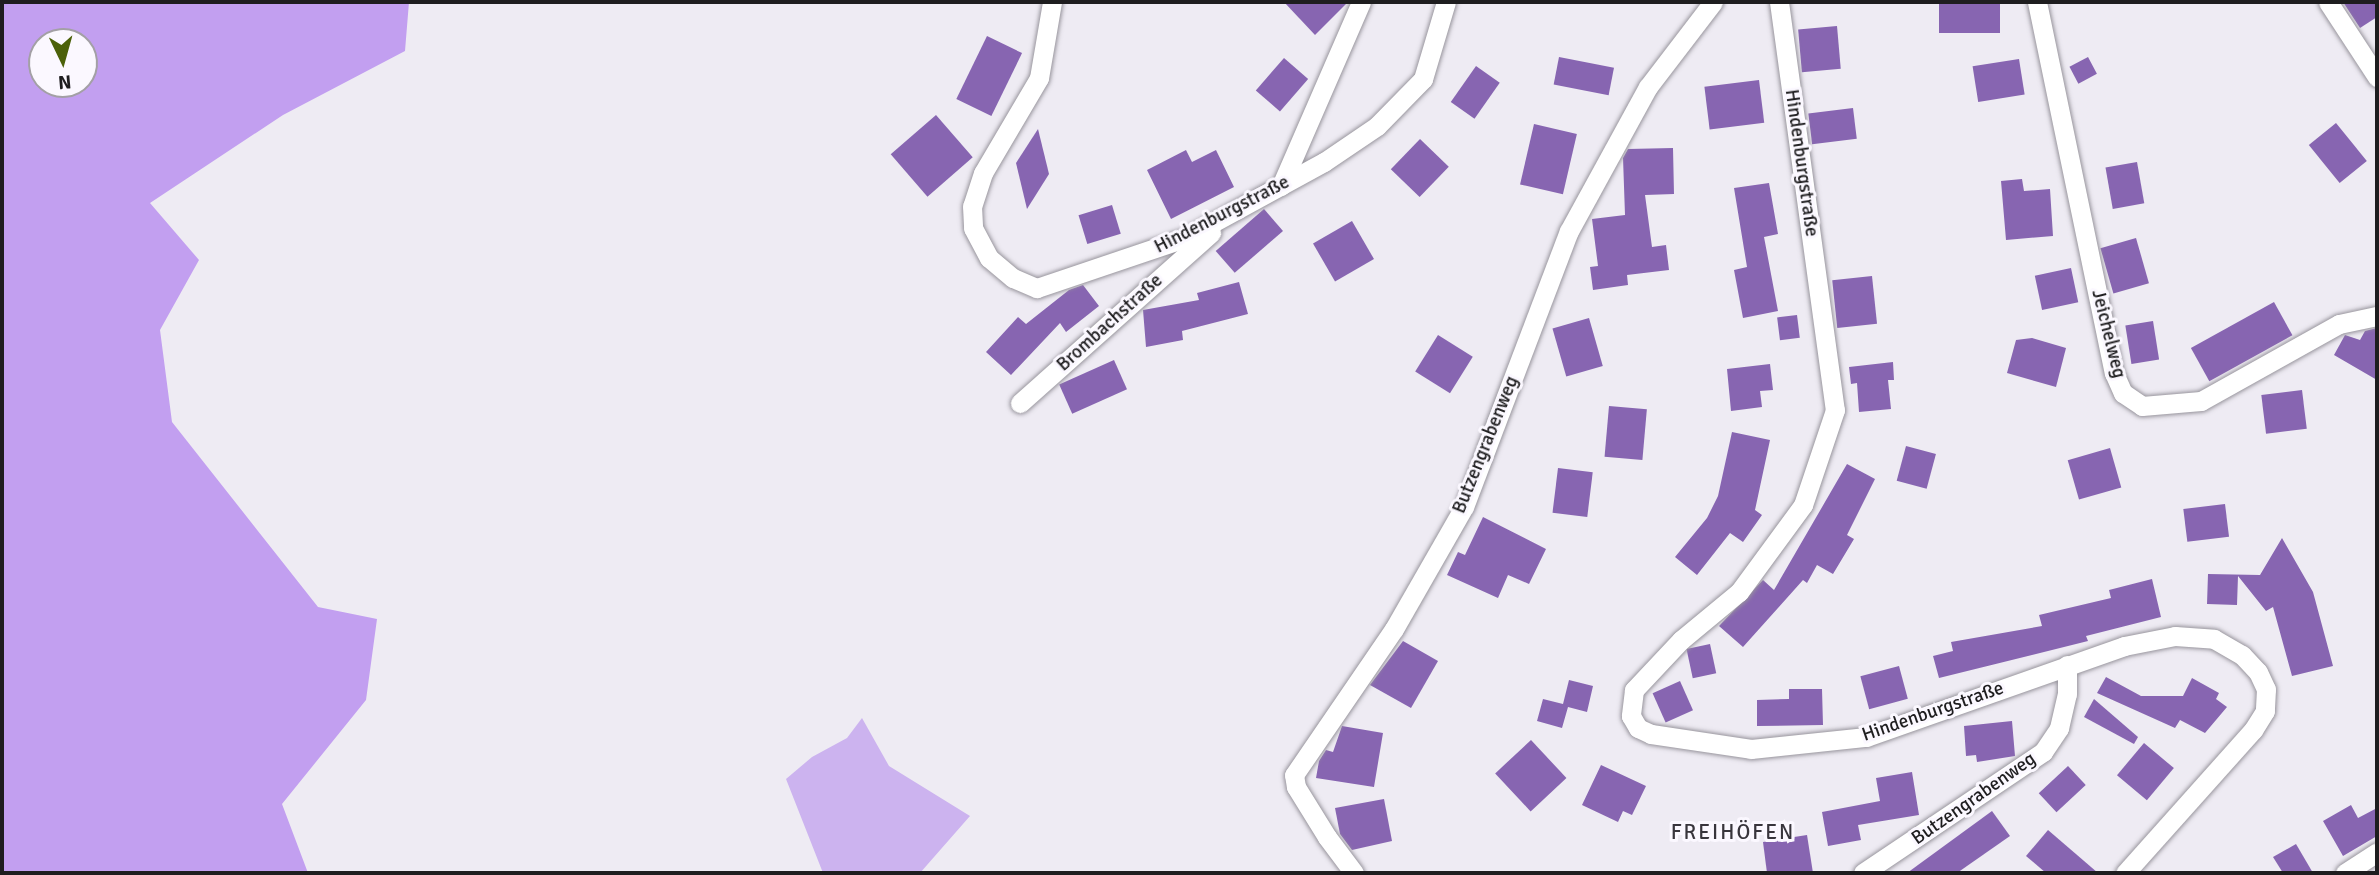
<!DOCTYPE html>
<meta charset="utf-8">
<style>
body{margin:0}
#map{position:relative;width:2379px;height:875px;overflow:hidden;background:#eeebf3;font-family:Signika,sans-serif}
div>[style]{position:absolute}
.green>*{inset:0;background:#ccb3ef}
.forest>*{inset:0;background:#c29ff0}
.building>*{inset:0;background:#8765b1;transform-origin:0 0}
.roads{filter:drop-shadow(0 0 2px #98959d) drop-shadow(0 0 2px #98959d)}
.street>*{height:19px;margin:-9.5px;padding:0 9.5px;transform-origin:9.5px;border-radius:9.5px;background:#fff}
span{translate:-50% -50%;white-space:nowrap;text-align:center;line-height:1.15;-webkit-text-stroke:6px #fbf8ff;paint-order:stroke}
.street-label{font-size:19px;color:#1e1d1f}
.neighbourhood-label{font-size:21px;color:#38353c;letter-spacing:2px}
.frame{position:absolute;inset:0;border:4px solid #1e1d1f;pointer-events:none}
.north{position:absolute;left:28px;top:28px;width:70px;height:70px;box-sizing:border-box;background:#fbf8ff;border:2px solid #a3a0a5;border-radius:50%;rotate:175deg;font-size:19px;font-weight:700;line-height:28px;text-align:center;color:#1e1d1f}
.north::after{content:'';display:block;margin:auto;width:24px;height:32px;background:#4c610a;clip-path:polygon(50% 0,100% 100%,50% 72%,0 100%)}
</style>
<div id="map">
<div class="green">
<div style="clip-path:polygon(862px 718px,889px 766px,970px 816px,920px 873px,823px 873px,786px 779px,812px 757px,847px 738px)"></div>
</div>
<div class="forest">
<div style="clip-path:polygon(evenodd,2px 2px,409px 2px,405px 51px,283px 115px,150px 203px,199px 260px,160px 330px,172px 422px,318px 607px,377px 619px,366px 700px,282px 804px,308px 873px,2px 873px,2px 2px,42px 42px,84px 42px,84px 84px,42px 84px,42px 42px)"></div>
</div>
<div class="building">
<div style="clip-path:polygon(1284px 2px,1348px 2px,1315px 35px)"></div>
<div style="left:1939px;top:2px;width:61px;height:31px"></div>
<div style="clip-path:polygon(2343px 2px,2377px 2px,2377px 17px,2360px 28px)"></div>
<div style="left:1837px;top:26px;width:43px;height:39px;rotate:85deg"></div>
<div style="left:987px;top:36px;width:39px;height:70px;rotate:26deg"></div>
<div style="left:1559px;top:57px;width:56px;height:28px;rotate:11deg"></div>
<div style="left:2088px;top:57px;width:19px;height:21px;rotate:62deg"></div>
<div style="left:1284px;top:58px;width:32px;height:43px;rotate:41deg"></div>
<div style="left:2019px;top:59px;width:36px;height:47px;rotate:81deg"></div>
<div style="left:1476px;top:66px;width:29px;height:44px;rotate:35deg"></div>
<div style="left:1759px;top:80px;width:43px;height:55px;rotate:83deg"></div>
<div style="left:1853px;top:108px;width:31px;height:45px;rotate:83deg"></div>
<div style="left:936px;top:115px;width:56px;height:60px;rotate:49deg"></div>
<div style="left:2336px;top:123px;width:49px;height:35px;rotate:51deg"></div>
<div style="left:1534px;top:124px;width:44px;height:62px;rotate:13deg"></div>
<div style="clip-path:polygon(1038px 129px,1049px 174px,1027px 209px,1016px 163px)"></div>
<div style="left:1420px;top:139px;width:40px;height:42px;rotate:44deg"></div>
<div style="clip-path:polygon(1673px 148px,1674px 194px,1645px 195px,1652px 247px,1666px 245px,1669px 270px,1627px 275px,1628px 285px,1593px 290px,1590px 267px,1598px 266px,1592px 219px,1625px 215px,1623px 158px,1628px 149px)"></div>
<div style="clip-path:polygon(1186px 150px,1192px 162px,1216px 150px,1234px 187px,1171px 219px,1147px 170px)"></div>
<div style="left:2137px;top:162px;width:42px;height:32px;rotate:80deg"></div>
<div style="clip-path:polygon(2022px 179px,2024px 191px,2050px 189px,2053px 236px,2006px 240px,2001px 181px)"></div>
<div style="clip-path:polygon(1769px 183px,1778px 234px,1764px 237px,1778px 311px,1743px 318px,1734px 270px,1747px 267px,1734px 188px)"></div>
<div style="left:1112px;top:205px;width:30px;height:35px;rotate:73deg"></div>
<div style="left:1264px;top:209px;width:29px;height:64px;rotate:49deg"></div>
<div style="left:1352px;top:221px;width:44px;height:45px;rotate:60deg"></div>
<div style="left:2136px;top:238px;width:47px;height:37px;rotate:74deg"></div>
<div style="left:2071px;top:268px;width:35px;height:37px;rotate:78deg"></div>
<div style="left:1872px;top:276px;width:48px;height:40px;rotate:84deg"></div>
<div style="clip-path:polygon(1239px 282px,1248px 314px,1182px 331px,1183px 340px,1146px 347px,1143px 310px,1199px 300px,1197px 293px)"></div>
<div style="clip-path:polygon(1083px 285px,1099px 306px,1066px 332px,1060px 323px,1011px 375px,986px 352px,1018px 317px,1026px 324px,1069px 290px)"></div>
<div style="left:2274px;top:302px;width:38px;height:95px;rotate:61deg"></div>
<div style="left:1797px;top:315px;width:23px;height:20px;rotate:83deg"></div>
<div style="left:1589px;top:318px;width:50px;height:38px;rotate:74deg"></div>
<div style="left:2153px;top:321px;width:39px;height:28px;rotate:81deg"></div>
<div style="clip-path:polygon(2377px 328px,2377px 380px,2334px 355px,2345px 335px,2360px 340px,2365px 331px)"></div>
<div style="left:1438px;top:335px;width:41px;height:43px;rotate:32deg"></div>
<div style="clip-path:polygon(2032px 338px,2066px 348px,2056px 387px,2007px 373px,2016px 340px)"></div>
<div style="left:1114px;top:360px;width:32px;height:60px;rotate:66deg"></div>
<div style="clip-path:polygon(1893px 362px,1894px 380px,1888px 380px,1891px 409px,1859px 412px,1857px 383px,1851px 384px,1849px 367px)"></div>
<div style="clip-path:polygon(1770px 364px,1773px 390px,1760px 391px,1762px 407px,1731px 411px,1727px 369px)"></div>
<div style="left:2302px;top:390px;width:39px;height:41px;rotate:83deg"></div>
<div style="left:1609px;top:406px;width:38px;height:51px;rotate:5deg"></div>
<div style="clip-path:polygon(1732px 432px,1770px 440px,1755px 510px,1762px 515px,1743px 542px,1730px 533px,1697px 575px,1675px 557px,1707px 518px,1718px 496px)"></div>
<div style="left:1906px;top:446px;width:31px;height:36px;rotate:15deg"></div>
<div style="left:2110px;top:448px;width:41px;height:44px;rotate:74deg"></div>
<div style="clip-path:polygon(1847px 464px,1875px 479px,1847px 535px,1854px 539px,1833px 574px,1817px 565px,1807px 583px,1803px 580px,1743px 647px,1719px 626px,1763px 580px,1774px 590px)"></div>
<div style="left:1558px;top:468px;width:35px;height:45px;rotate:7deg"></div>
<div style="left:2225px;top:504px;width:33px;height:42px;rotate:83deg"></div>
<div style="clip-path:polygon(1483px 517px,1546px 549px,1529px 584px,1508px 575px,1498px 598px,1447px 575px,1458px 552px,1465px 555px)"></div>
<div style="clip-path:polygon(2282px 538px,2313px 592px,2333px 666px,2292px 676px,2273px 607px,2266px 611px,2238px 576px,2237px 605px,2207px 604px,2208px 574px,2260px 575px)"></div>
<div style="clip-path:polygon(2152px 579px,2161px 617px,2086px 636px,2088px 641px,1939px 678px,1933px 656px,1953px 651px,1951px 642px,2042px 626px,2039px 615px,2111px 598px,2109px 590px)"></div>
<div style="clip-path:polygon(1403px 641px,1438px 661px,1411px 708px,1370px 685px)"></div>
<div style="left:1710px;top:644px;width:30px;height:24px;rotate:78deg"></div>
<div style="left:1899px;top:666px;width:34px;height:40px;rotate:75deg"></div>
<div style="clip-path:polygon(2106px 677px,2141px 696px,2183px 696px,2192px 678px,2219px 693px,2216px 699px,2227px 707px,2205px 733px,2180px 720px,2175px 728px,2097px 693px)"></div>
<div style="clip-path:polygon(1569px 680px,1593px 686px,1587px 712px,1568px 707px,1562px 728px,1537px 721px,1543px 699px,1563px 704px)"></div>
<div style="left:1680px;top:681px;width:32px;height:30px;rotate:66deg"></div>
<div style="clip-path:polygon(1789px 689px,1822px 689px,1823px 725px,1757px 726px,1757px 700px,1789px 699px)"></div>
<div style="clip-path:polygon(2094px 699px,2138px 737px,2134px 744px,2084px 717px)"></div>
<div style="clip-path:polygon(2012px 721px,2015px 756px,1977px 762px,1976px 755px,1966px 756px,1964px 726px)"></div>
<div style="clip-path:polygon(1342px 726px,1383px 733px,1374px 787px,1316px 778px,1319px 761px,1326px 750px,1333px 752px)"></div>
<div style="left:1531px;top:740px;width:52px;height:49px;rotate:47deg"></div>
<div style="left:2144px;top:743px;width:39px;height:42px;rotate:40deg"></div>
<div style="clip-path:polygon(1601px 765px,1646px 786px,1632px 815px,1623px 811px,1618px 822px,1582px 805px)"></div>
<div style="left:2068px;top:766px;width:26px;height:40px;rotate:47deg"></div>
<div style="clip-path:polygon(1912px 772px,1919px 815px,1858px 825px,1861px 840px,1828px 846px,1822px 812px,1880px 801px,1876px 778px)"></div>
<div style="clip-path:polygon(1384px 799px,1392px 841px,1352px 850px,1340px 834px,1335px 808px)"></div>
<div style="clip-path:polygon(2351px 805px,2358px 818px,2377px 808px,2377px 836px,2343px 856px,2323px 821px)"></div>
<div style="clip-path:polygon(1992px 811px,2010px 836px,1957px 873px,1907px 873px)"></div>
<div style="clip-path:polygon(2048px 830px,2098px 873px,2046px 873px,2026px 856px)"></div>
<div style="clip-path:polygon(1807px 835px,1813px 873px,1767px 873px,1763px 842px)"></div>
<div style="clip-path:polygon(2296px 844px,2313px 873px,2283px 873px,2273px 857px)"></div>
</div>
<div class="roads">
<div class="street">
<div style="left:1052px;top:2px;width:77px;rotate:99.7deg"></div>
<div style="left:1039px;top:78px;width:110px;rotate:120.5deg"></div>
<div style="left:983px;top:173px;width:35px;rotate:108deg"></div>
<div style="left:972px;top:206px;width:22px;rotate:87deg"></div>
<div style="left:973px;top:228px;width:34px;rotate:62deg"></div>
<div style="left:989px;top:258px;width:31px;rotate:40deg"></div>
<div style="left:1013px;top:278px;width:26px;rotate:23deg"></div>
<div style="left:1037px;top:288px;width:156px;rotate:-18.7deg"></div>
<div style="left:1185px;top:238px;width:158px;rotate:-28.7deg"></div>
<div style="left:1324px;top:162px;width:64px;rotate:-34.2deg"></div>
<div style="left:1377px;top:126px;width:66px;rotate:-45.6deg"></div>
<div style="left:1423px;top:79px;width:80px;rotate:-73.4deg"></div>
<div style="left:1779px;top:2px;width:412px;rotate:82.2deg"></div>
<div style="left:1835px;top:410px;width:100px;rotate:108.6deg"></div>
<div style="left:1803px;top:505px;width:108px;rotate:126.3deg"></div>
<div style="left:1739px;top:592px;width:75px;rotate:140.4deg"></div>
<div style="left:1681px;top:640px;width:69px;rotate:133.2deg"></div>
<div style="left:1634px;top:690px;width:26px;rotate:97deg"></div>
<div style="left:1631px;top:716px;width:14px;rotate:60deg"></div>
<div style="left:1638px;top:728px;width:14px;rotate:25deg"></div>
<div style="left:1651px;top:734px;width:101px;rotate:8.5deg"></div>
<div style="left:1751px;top:749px;width:116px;rotate:-6deg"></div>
<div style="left:1866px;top:737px;width:274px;rotate:-19.4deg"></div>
<div style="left:2124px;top:646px;width:52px;rotate:-11.1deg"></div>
<div style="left:2175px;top:636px;width:39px;rotate:4deg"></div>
<div style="left:2214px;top:639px;width:32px;rotate:30deg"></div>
<div style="left:2242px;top:655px;width:23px;rotate:47deg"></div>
<div style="left:2258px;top:672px;width:19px;rotate:65deg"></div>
<div style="left:2266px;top:689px;width:22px;rotate:93deg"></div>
<div style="left:2265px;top:711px;width:22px;rotate:122deg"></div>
<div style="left:2253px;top:730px;width:192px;rotate:131.8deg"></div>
<div style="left:2037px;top:2px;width:379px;rotate:78.3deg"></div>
<div style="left:2114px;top:373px;width:22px;rotate:66deg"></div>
<div style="left:2123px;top:393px;width:23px;rotate:34deg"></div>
<div style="left:2142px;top:406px;width:59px;rotate:-4.8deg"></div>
<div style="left:2201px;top:401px;width:158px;rotate:-29.2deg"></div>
<div style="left:2339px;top:324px;width:39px;rotate:-12deg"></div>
<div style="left:2328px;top:2px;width:90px;rotate:56.8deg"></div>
<div style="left:1281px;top:186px;width:201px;rotate:-66.5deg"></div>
<div style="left:1020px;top:403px;width:256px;rotate:-41.7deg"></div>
<div style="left:1354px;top:873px;width:45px;rotate:-126.9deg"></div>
<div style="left:1327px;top:837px;width:59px;rotate:-121.8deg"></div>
<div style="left:1296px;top:787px;width:12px;rotate:-99deg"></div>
<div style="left:1294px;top:775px;width:177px;rotate:-55.6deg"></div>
<div style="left:1394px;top:629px;width:141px;rotate:-60.2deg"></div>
<div style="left:1464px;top:507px;width:295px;rotate:-69.2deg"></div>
<div style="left:1569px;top:231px;width:164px;rotate:-61.3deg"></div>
<div style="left:1648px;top:87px;width:107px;rotate:-52.6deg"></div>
<div style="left:1863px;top:873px;width:217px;rotate:-33.9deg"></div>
<div style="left:2043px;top:752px;width:29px;rotate:-56deg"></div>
<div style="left:2059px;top:728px;width:35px;rotate:-77deg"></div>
<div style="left:2067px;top:694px;width:29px;rotate:-90deg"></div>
<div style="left:2345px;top:873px;width:38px;rotate:-33deg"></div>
</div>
</div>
<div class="street-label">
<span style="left:1801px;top:163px;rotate:82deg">Hindenburgstraße</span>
<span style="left:1222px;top:215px;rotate:-27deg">Hindenburgstraße</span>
<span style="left:1110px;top:323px;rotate:-42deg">Brombachstraße</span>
<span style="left:2108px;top:334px;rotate:76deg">Jeichelweg</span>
<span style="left:1486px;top:445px;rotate:-68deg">Butzengrabenweg</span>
<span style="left:1933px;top:712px;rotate:-19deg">Hindenburgstraße</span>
<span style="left:1974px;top:799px;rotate:-35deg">Butzengrabenweg</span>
</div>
<div class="neighbourhood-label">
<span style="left:1733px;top:832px">FREIHÖFEN</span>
</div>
<div class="frame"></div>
<div class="north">N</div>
</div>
